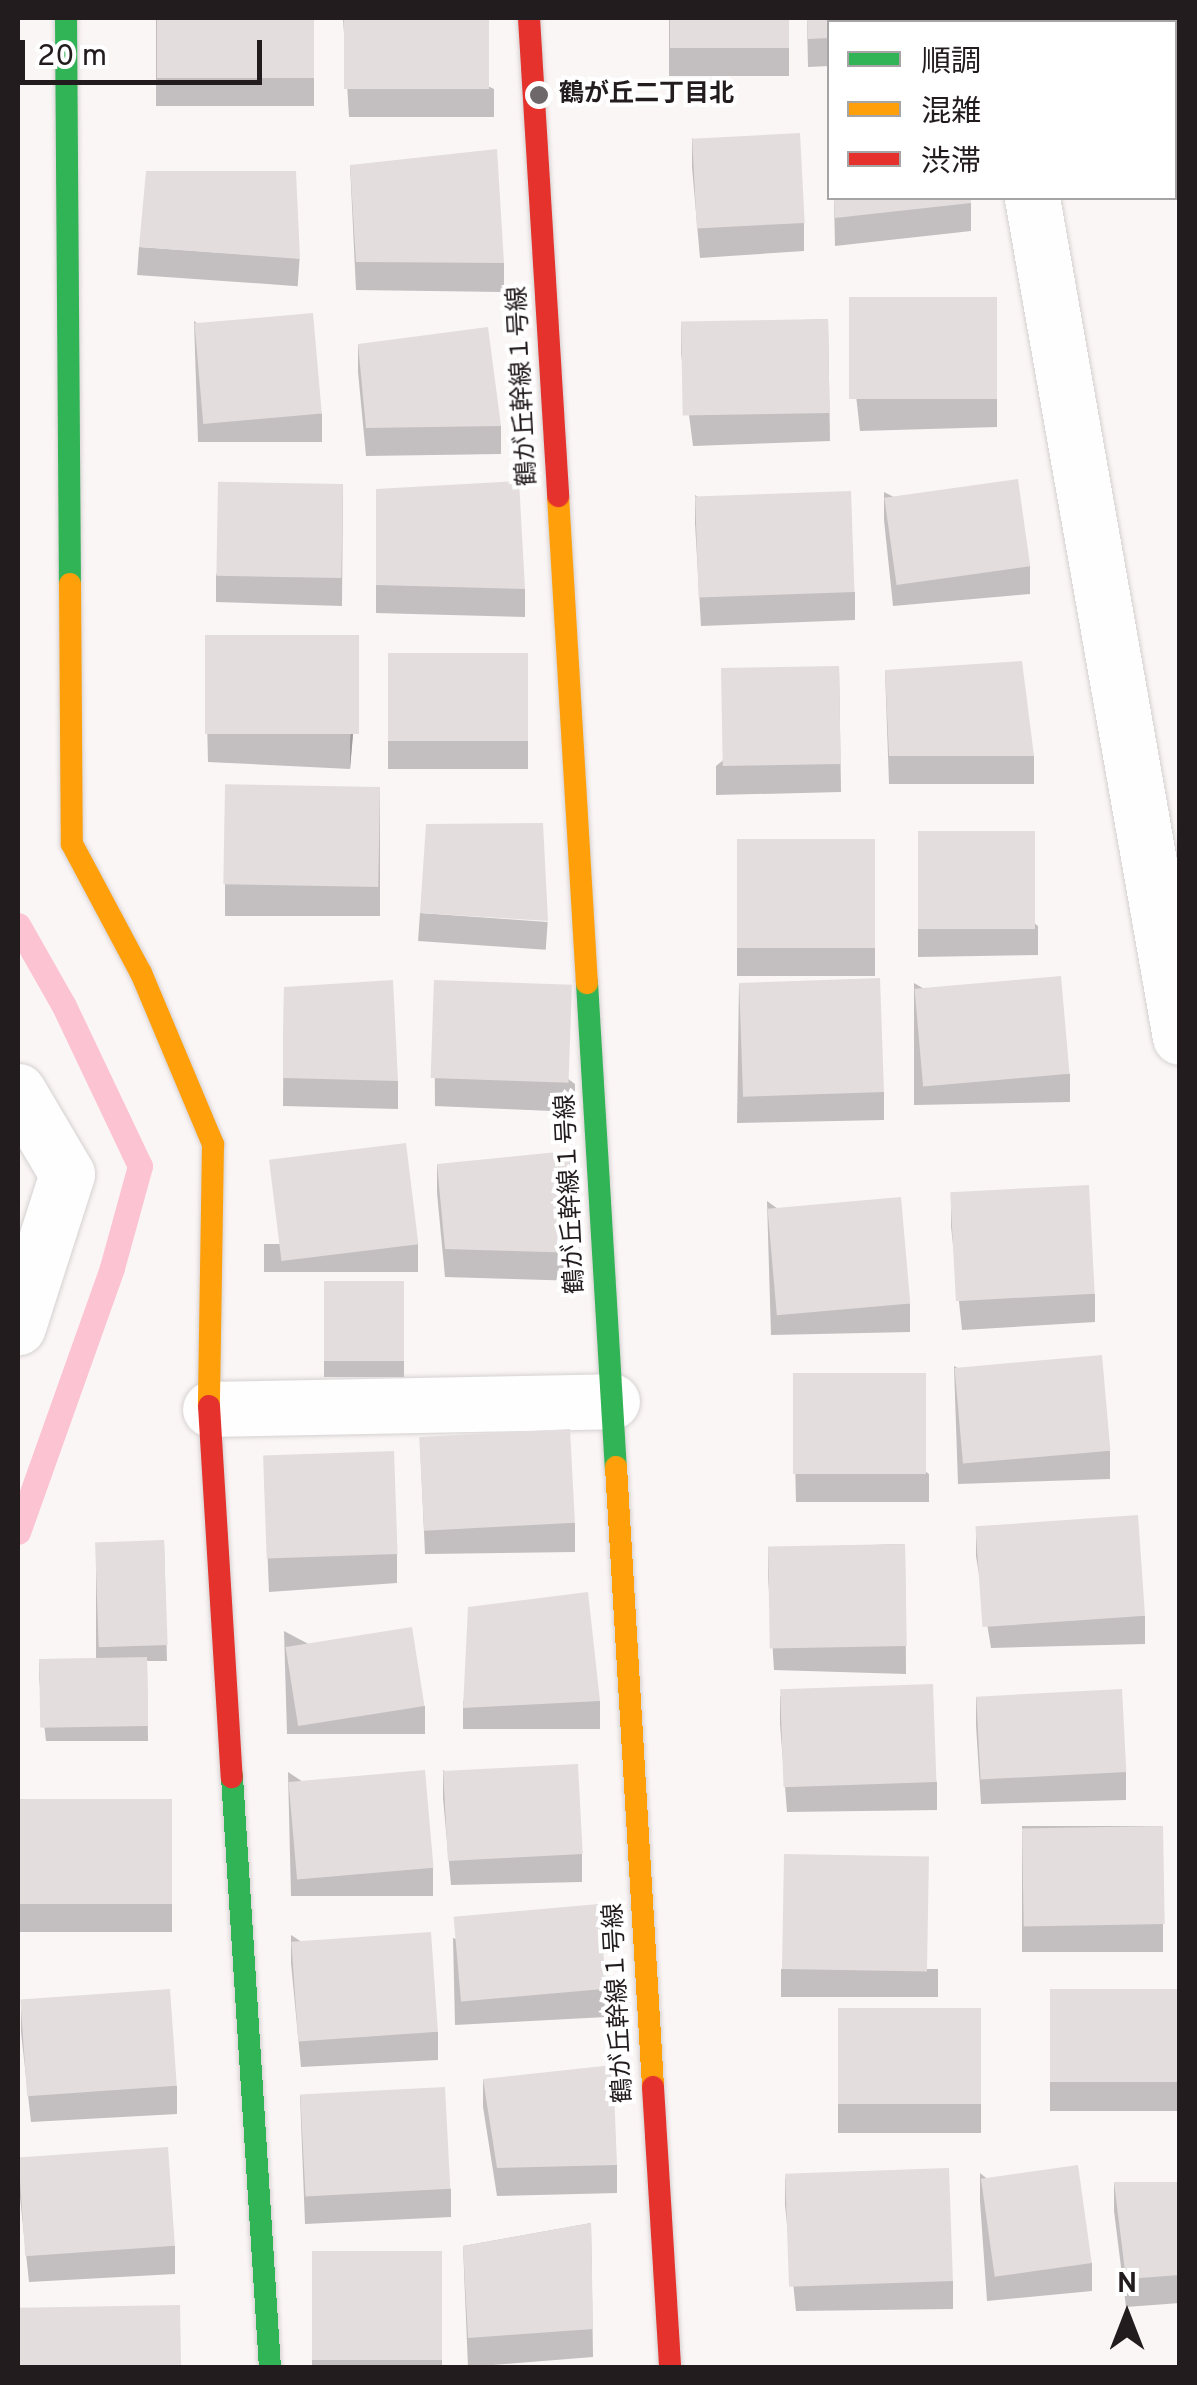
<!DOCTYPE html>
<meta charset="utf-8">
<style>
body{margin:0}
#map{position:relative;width:1197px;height:2385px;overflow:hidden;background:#fbf6f6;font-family:Overpass,"Noto Sans JP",sans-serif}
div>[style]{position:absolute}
.stream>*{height:25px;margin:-12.5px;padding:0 12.5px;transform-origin:12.5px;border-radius:12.5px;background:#fcc3d2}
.roads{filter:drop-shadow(0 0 2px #d6d1d1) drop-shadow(0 0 2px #d6d1d1)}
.street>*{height:55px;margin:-27.5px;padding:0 27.5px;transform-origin:27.5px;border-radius:27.5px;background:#fefefe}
.fast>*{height:22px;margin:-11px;padding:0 11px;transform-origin:11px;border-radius:11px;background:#30b455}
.slow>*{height:22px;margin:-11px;padding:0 11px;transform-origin:11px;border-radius:11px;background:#ff9f0a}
.jam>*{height:22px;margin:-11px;padding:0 11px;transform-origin:11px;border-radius:11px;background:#e5322d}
.wall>*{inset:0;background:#c3bebf;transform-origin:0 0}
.shaded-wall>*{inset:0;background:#9f9b9b}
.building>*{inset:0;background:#e3ddde;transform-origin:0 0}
.dots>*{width:28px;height:28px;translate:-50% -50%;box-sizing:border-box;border:5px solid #fff;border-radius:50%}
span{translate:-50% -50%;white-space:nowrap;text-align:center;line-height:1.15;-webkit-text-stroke:8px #fff;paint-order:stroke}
.poi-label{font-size:25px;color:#231c1e;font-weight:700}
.left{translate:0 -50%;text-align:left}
.street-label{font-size:25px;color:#231c1e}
.frame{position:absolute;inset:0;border:20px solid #231c1e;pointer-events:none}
.legend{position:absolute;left:827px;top:20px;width:350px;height:180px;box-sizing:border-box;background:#fff;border:2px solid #a7a4a5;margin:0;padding:12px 18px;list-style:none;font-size:30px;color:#231c1e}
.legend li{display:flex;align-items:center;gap:20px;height:50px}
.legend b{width:50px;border:2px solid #a7a4a5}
.north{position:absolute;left:1077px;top:2265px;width:100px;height:100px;-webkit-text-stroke:8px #fff;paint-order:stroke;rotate:0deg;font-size:28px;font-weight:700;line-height:40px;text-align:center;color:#231c1e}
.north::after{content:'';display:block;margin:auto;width:35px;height:45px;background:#231c1e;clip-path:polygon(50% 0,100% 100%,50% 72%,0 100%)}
.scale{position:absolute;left:20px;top:40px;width:242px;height:45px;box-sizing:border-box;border:5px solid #231c1e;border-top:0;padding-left:12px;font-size:30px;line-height:35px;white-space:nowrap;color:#231c1e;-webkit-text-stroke:8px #fff;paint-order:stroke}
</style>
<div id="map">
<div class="stream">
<div style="left:18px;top:925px;width:93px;rotate:60.4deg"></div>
<div style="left:64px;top:1006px;width:177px;rotate:64.6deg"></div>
<div style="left:140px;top:1166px;width:106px;rotate:105.4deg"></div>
<div style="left:112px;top:1268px;width:280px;rotate:109.6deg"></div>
</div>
<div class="roads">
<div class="street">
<div style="left:997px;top:18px;width:4px;rotate:76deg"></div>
<div style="left:1032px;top:198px;width:852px;rotate:80deg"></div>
<div style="left:18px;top:1091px;width:96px;rotate:59.4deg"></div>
<div style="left:67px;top:1174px;width:161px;rotate:107.8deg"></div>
<div style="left:210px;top:1409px;width:402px;rotate:-1.1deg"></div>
</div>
<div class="fast">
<div style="left:66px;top:18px;width:566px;rotate:89.6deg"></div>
<div style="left:587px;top:983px;width:485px;rotate:86.6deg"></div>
<div style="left:232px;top:1777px;width:592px;rotate:86.32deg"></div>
</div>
<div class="slow">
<div style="left:558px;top:496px;width:488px;rotate:86.6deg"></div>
<div style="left:70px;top:584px;width:260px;rotate:89.6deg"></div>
<div style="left:72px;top:844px;width:146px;rotate:61.9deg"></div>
<div style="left:141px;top:973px;width:186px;rotate:67.2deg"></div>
<div style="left:213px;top:1144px;width:262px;rotate:90.9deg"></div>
<div style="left:616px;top:1467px;width:621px;rotate:86.58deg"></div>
</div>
<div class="jam">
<div style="left:529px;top:18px;width:479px;rotate:86.5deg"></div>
<div style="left:209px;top:1406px;width:372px;rotate:86.5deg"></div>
<div style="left:653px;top:2087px;width:282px;rotate:86.5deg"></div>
</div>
</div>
<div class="wall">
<div style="left:156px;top:18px;width:158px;height:88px"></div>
<div style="clip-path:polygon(343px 18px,494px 89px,494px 117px,349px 117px)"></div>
<div style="left:669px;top:18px;width:120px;height:58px"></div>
<div style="clip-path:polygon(807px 18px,941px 18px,830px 22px,830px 66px,808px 67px)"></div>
<div style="clip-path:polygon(692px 138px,804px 223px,804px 251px,700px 258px,692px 167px)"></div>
<div style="clip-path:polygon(350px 165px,504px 263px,504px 292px,356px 290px)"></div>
<div style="clip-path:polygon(834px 198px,971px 198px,971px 231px,835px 246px)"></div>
<div style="left:139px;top:247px;width:161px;height:28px;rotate:4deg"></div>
<div style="clip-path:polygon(997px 297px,997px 427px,860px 431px,849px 333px,849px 305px)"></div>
<div style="clip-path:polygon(828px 319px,830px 441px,693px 446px,681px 353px,681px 325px)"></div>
<div style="clip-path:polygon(194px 321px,322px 414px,322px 442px,198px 442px)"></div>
<div style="clip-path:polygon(358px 344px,501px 426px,501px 454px,366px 456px,358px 372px)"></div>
<div style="clip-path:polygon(343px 484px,342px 606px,216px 602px,216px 574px)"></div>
<div style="clip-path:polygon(376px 489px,525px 589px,525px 617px,376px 613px)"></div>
<div style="clip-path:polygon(884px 492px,1030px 566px,1030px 594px,893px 606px,884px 520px)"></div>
<div style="clip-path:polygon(695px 495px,855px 592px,855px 620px,701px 626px,695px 523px)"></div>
<div style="clip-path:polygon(205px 635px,359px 664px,350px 769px,208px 762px)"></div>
<div style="left:388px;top:653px;width:140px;height:116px"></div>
<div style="clip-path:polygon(839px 666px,841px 792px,716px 795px,716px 766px)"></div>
<div style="clip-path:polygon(885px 670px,1034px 756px,1034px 784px,889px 784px)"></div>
<div style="left:380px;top:787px;width:129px;height:155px;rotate:90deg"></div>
<div style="clip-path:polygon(918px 831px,1038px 926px,1038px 955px,918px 957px)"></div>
<div style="left:875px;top:839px;width:137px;height:138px;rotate:90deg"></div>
<div style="left:420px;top:913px;width:128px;height:28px;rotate:4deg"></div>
<div style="clip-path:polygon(434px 980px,575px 1084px,575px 1112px,435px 1106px)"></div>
<div style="clip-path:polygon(914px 983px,1070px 1074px,1070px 1102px,914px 1105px)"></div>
<div style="clip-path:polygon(739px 984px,884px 1092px,884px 1120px,737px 1123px)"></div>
<div style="clip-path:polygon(284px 987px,398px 1081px,398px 1109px,283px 1106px)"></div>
<div style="clip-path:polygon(437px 1164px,580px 1253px,580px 1281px,445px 1277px,437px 1193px)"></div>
<div style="clip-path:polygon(951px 1198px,1095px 1294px,1095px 1322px,962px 1330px,951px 1226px)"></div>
<div style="clip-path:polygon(767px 1201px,910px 1304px,910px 1332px,771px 1335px)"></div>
<div style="left:264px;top:1244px;width:154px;height:28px"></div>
<div style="left:404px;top:1281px;width:96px;height:80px;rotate:90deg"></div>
<div style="clip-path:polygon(954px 1366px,1110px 1451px,1110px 1479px,958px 1484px)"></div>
<div style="clip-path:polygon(793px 1373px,929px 1474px,929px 1502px,796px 1502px)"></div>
<div style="clip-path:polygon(420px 1443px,575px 1523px,575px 1552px,425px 1554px)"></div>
<div style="clip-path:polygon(264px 1467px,397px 1554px,397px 1583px,269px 1592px)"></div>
<div style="clip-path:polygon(976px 1528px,1145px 1616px,1145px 1644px,991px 1648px,976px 1556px)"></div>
<div style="clip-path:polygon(164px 1540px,167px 1661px,147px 1661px,148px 1741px,46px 1741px,39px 1678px,39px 1663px,96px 1660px,96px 1550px)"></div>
<div style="clip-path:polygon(905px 1544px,906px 1674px,774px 1670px,768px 1576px,768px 1548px)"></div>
<div style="clip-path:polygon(284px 1631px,425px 1706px,425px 1734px,287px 1734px)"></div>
<div style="clip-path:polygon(780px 1696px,937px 1782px,937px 1810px,787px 1812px,780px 1724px)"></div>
<div style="clip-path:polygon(976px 1697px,1126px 1772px,1126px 1800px,981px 1804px,976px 1725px)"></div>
<div style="left:600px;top:1701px;width:28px;height:137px;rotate:90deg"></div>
<div style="clip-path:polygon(443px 1770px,582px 1854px,582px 1882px,451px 1885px,443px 1798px)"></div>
<div style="clip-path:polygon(288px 1772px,433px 1868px,433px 1896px,291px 1896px)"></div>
<div style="left:172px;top:1799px;width:133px;height:154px;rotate:90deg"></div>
<div style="left:1163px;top:1826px;width:126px;height:141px;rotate:90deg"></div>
<div style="clip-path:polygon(291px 1935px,438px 2032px,438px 2060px,301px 2067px,291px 1963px)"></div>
<div style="clip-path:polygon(453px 1938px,606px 1989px,606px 2017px,455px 2025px)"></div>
<div style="left:781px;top:1969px;width:157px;height:28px"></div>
<div style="left:1180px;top:1989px;width:122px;height:130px;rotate:90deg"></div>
<div style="clip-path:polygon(21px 2004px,177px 2086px,177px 2114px,31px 2122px,21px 2032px)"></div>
<div style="left:981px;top:2008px;width:125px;height:143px;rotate:90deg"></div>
<div style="clip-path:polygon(483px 2079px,617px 2165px,617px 2193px,497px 2196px,483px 2107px)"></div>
<div style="clip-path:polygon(300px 2095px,451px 2189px,451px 2217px,305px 2224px)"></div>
<div style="clip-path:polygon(19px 2160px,175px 2246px,175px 2274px,29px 2282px,19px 2188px)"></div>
<div style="clip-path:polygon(980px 2173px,1092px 2263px,1092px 2291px,987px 2301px,980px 2201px)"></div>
<div style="clip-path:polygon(785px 2177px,953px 2281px,953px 2309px,796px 2311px,785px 2205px)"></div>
<div style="clip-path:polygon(1114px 2182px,1180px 2182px,1180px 2303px,1126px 2307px,1114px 2211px)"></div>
<div style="clip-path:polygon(591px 2223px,593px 2357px,468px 2367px,463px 2246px)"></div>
<div style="left:442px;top:2251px;width:117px;height:130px;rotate:90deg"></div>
</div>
<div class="shaded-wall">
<div style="clip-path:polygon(359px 636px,359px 664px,350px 769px,350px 741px)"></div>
</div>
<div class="building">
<div style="left:157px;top:18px;width:157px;height:60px"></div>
<div style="left:344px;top:18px;width:145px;height:71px"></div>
<div style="left:670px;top:18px;width:119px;height:30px"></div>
<div style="clip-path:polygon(807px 18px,941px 18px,941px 22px,830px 22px,830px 38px,808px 39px)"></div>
<div style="left:800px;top:133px;width:90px;height:108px;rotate:87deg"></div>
<div style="clip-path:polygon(497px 149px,504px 263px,356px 262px,350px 165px)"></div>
<div style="clip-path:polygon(146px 171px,296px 171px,300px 259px,139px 247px)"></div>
<div style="clip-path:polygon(834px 198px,971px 198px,971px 203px,835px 218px)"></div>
<div style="left:997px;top:297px;width:102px;height:148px;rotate:90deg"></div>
<div style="left:313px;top:313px;width:101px;height:119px;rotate:85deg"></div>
<div style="left:828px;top:319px;width:94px;height:147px;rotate:89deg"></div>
<div style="clip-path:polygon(488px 327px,501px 426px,366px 428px,358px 344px)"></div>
<div style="left:1018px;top:479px;width:88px;height:135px;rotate:82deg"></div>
<div style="clip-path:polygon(519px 481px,525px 589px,376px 585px,376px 489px)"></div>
<div style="left:343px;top:484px;width:94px;height:125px;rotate:91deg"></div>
<div style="left:851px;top:491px;width:101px;height:156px;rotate:88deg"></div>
<div style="left:205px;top:635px;width:154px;height:99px"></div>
<div style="left:388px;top:653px;width:140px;height:88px"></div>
<div style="clip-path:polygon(1022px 661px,1034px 756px,889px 756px,885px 670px)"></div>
<div style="left:839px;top:666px;width:98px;height:118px;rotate:89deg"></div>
<div style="left:380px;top:787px;width:100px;height:155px;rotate:91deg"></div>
<div style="clip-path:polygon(543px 823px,548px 921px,420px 913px,426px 824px)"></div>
<div style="left:918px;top:831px;width:117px;height:98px"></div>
<div style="left:875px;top:839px;width:109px;height:138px;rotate:90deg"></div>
<div style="left:1061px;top:976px;width:98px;height:147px;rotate:85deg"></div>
<div style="left:880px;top:978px;width:114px;height:141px;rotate:88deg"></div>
<div style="clip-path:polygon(393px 980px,398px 1081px,283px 1078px,284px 987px)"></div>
<div style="left:434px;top:980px;width:138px;height:98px;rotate:2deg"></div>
<div style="left:406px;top:1143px;width:102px;height:138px;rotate:83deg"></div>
<div style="clip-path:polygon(578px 1150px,580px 1253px,445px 1249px,437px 1164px)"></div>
<div style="left:1089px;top:1185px;width:109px;height:139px;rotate:87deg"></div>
<div style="left:901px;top:1197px;width:107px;height:134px;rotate:85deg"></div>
<div style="left:404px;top:1281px;width:80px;height:80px;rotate:90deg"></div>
<div style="left:1102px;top:1355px;width:96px;height:148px;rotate:85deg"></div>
<div style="left:793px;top:1373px;width:133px;height:101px"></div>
<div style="left:570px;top:1429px;width:94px;height:151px;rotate:87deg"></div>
<div style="left:394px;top:1451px;width:103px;height:131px;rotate:88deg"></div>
<div style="left:1138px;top:1515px;width:101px;height:163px;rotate:86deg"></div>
<div style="left:164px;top:1540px;width:105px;height:69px;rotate:88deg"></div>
<div style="left:905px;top:1544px;width:102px;height:137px;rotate:89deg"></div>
<div style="clip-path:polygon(588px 1592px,600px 1701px,463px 1708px,468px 1607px)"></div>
<div style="left:412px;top:1627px;width:80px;height:128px;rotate:81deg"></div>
<div style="left:147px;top:1657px;width:69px;height:108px;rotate:89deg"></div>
<div style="left:933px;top:1684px;width:98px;height:153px;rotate:88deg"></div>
<div style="left:1122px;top:1689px;width:83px;height:146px;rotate:87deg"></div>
<div style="left:578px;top:1764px;width:90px;height:135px;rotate:87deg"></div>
<div style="left:425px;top:1770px;width:98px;height:137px;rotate:85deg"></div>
<div style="left:172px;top:1799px;width:105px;height:154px;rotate:90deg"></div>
<div style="left:1163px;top:1826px;width:98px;height:141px;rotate:89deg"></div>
<div style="left:784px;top:1854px;width:145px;height:115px;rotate:1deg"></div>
<div style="left:599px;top:1904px;width:85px;height:146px;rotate:85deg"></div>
<div style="left:431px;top:1932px;width:100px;height:140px;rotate:86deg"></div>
<div style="left:170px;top:1989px;width:97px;height:150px;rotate:86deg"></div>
<div style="left:1180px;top:1989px;width:93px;height:130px;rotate:90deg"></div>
<div style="left:981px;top:2008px;width:96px;height:143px;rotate:90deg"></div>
<div style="clip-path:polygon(613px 2065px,617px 2165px,497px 2168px,483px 2079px)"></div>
<div style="left:445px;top:2087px;width:102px;height:145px;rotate:87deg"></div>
<div style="left:168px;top:2147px;width:99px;height:150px;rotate:86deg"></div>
<div style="left:1078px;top:2165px;width:99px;height:98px;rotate:82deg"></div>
<div style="left:949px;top:2168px;width:113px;height:164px;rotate:88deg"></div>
<div style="clip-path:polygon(1114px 2182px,1180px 2182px,1180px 2275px,1126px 2279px)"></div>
<div style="clip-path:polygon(591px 2223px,593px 2329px,468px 2338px,463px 2246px)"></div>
<div style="left:442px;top:2251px;width:109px;height:130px;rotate:90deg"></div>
<div style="left:180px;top:2305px;width:63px;height:162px;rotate:89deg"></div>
</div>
<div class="dots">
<div style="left:539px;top:95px;background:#6f686a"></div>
</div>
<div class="poi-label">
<span class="left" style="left:559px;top:95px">鶴が丘二丁目北</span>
</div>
<div class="street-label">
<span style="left:524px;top:386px;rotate:-93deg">鶴が丘幹線１号線</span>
<span style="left:572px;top:1194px;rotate:-93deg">鶴が丘幹線１号線</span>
<span style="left:620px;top:2003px;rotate:-93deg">鶴が丘幹線１号線</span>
</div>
<div class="frame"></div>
<ul class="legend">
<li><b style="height:12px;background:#30b455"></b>順調</li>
<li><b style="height:12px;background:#ff9f0a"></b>混雑</li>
<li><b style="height:12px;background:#e5322d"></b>渋滞</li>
</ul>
<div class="north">N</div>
<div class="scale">20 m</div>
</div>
